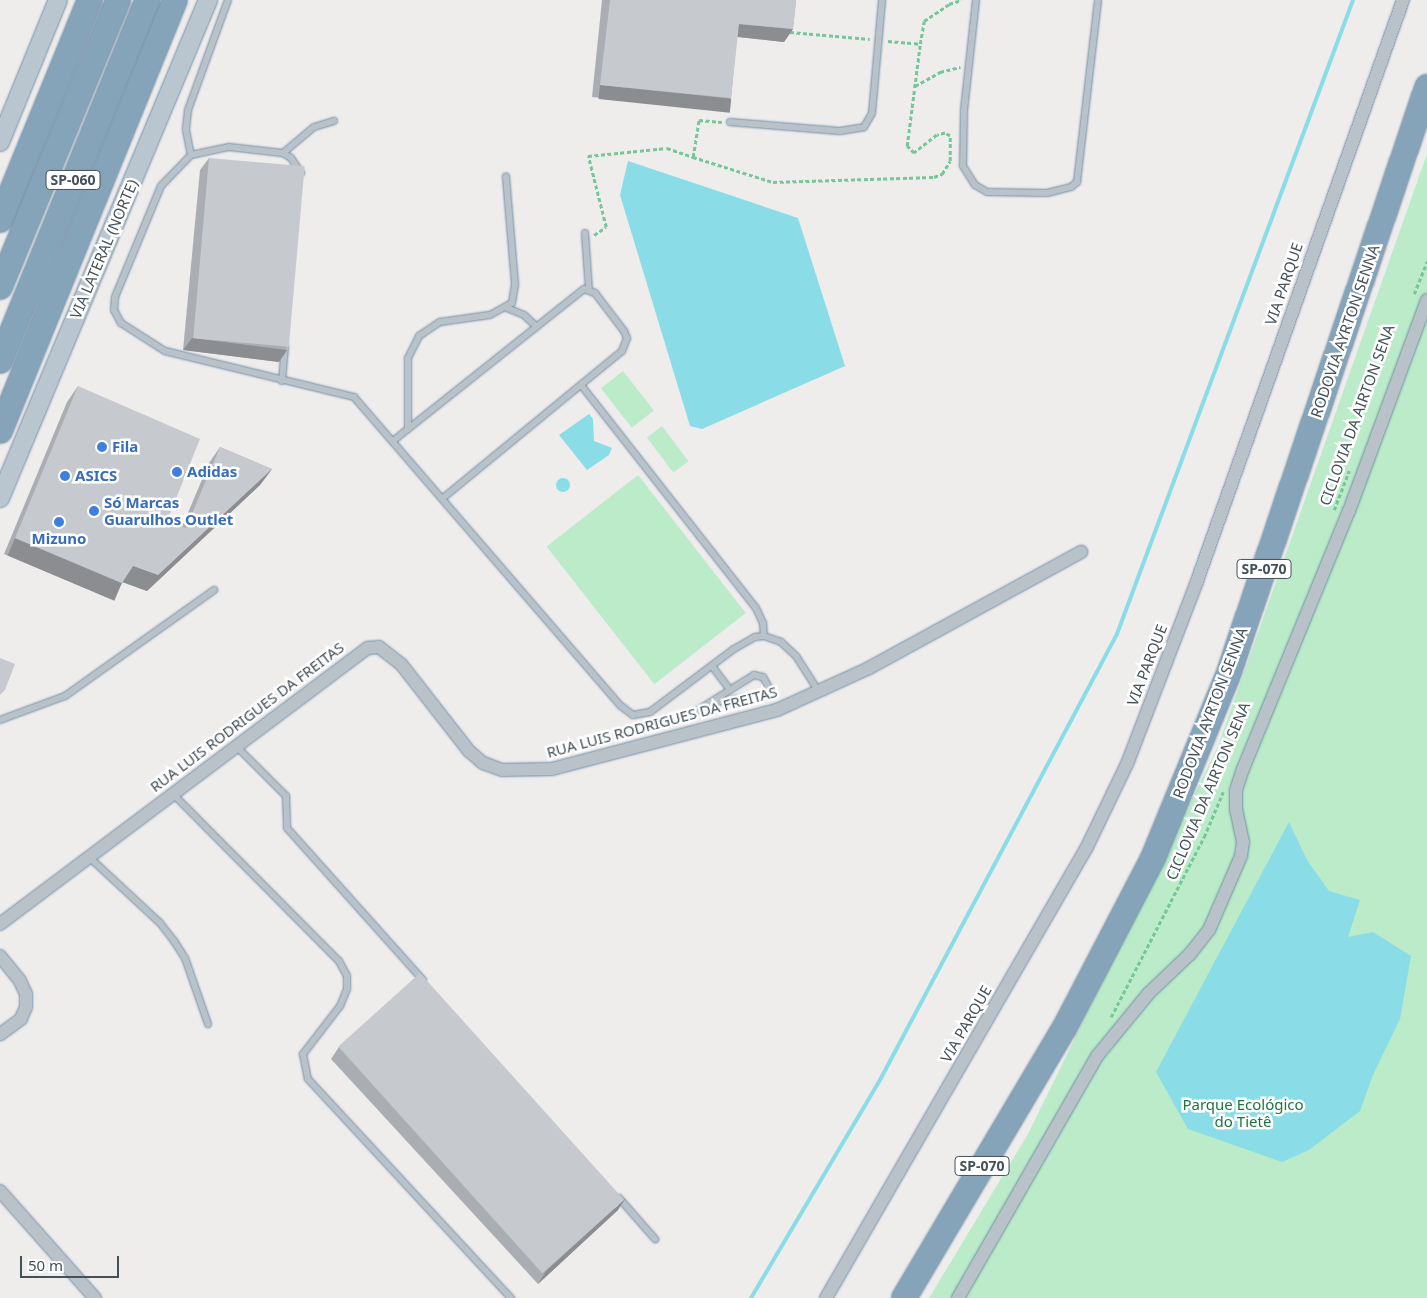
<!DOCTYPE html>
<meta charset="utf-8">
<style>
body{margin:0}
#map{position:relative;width:1427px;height:1298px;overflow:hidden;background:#efecec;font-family:"Noto Sans",sans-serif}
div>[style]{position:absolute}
.green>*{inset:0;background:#bbebc9;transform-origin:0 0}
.water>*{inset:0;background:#8adce6}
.round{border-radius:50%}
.stream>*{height:4px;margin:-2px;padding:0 2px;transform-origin:2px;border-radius:2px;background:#8adce6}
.path>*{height:2.5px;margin-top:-1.25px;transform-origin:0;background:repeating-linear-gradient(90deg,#75c797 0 4px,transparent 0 6.5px)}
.roads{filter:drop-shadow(0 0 1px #718ea5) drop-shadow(0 0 1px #718ea5)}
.service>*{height:6px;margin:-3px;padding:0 3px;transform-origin:3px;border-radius:3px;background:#b8c2c8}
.minor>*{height:12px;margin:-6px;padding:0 6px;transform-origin:6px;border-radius:6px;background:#b8c2c8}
.secondary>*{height:18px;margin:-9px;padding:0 9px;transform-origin:9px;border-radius:9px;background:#bac6cf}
.motorway>*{height:24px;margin:-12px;padding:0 12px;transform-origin:12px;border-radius:12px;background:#85a3b9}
.wall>*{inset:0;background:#aaaeb2}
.shaded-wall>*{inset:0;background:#8b8d91;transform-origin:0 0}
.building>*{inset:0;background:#c6cacf;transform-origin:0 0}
.dots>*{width:14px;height:14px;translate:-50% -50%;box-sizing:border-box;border:2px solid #fff;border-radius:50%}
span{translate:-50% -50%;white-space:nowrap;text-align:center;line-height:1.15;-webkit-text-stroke:5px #fff;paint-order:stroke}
.shield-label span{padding:1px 4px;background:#fff;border:1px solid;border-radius:4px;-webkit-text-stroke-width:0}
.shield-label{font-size:14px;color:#455158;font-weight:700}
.street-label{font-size:15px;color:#455158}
.shop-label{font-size:15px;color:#366cbe;font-weight:700}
.left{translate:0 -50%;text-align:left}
.park-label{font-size:15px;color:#1b753f}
.scale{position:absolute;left:20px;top:1256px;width:99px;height:22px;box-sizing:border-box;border:2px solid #455158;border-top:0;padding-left:6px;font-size:15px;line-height:18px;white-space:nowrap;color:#455158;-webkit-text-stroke:4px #fff;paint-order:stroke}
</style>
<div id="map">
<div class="green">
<div style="clip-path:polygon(1427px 154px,1427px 1298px,929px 1298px,1028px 1134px,1218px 746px)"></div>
<div style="left:623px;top:371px;width:50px;height:28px;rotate:52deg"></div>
<div style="left:662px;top:426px;width:44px;height:19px;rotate:53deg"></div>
<div style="left:638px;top:475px;width:175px;height:116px;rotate:52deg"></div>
</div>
<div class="water">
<div style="clip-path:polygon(628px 161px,798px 218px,845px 366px,702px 429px,690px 426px,620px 195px)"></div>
<div style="clip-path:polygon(589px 414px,593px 419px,594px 441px,612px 448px,609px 455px,587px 470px,559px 435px)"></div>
<div class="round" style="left:556px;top:478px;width:14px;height:14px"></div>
<div style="clip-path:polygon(1289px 822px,1307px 860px,1329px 891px,1360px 900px,1348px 937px,1373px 932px,1411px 956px,1400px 1019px,1373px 1075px,1360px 1111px,1309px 1150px,1282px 1162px,1188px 1129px,1156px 1072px)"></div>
</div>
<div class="stream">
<div style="left:751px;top:1298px;width:256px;rotate:-59.4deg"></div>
<div style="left:881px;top:1078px;width:503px;rotate:-62.01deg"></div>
<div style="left:1117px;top:634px;width:676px;rotate:-69.58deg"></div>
</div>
<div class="path">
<div style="left:790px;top:32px;width:80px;rotate:5deg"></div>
<div style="left:888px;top:41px;width:32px;rotate:5deg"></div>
<div style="left:920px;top:44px;width:23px;rotate:-80deg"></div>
<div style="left:924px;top:21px;width:30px;rotate:-34deg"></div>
<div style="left:949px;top:4px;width:13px;rotate:-18deg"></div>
<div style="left:915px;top:86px;width:29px;rotate:-29deg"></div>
<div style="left:940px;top:72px;width:21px;rotate:-14deg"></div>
<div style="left:693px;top:157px;width:84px;rotate:17.4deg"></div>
<div style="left:773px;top:182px;width:161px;rotate:-1.8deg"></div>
<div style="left:934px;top:177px;width:9px;rotate:-21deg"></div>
<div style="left:942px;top:174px;width:15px;rotate:-58deg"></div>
<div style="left:950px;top:161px;width:25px;rotate:-90deg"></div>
<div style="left:950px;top:136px;width:6px;rotate:-149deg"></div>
<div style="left:945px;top:133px;width:8px;rotate:166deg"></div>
<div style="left:937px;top:135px;width:29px;rotate:142deg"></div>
<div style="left:914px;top:153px;width:10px;rotate:-135deg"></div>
<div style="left:907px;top:146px;width:103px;rotate:-82.7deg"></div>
<div style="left:594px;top:235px;width:14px;rotate:-34deg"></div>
<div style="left:606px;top:227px;width:73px;rotate:-104.2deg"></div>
<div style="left:588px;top:156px;width:79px;rotate:-5.8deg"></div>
<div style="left:667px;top:148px;width:28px;rotate:19deg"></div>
<div style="left:693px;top:157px;width:37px;rotate:-81deg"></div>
<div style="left:699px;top:120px;width:23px;rotate:5deg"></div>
<div style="left:1414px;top:294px;width:35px;rotate:-68deg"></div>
<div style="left:1334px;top:510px;width:42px;rotate:-69deg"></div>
<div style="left:1111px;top:1017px;width:203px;rotate:-62.7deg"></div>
<div style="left:1204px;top:837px;width:49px;rotate:-67.1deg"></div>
</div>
<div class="roads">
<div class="service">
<div style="left:228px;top:0;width:117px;rotate:110deg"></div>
<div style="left:188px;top:110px;width:20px;rotate:96deg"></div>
<div style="left:186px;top:130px;width:25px;rotate:79deg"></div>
<div style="left:191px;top:155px;width:43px;rotate:134.1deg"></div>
<div style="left:161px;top:186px;width:120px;rotate:112.5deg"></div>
<div style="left:115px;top:297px;width:13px;rotate:94deg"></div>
<div style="left:114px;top:310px;width:15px;rotate:62deg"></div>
<div style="left:121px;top:323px;width:52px;rotate:32.5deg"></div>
<div style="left:165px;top:351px;width:195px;rotate:13.7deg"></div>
<div style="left:354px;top:397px;width:408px;rotate:49.2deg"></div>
<div style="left:621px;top:706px;width:15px;rotate:37deg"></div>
<div style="left:633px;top:715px;width:17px;rotate:-10deg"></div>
<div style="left:650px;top:712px;width:105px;rotate:-36.9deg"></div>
<div style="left:734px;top:649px;width:24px;rotate:-30deg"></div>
<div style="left:755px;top:637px;width:9px;rotate:-6deg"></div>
<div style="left:764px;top:636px;width:18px;rotate:19deg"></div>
<div style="left:781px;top:642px;width:21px;rotate:43deg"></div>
<div style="left:796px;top:656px;width:43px;rotate:57.4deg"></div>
<div style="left:976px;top:0;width:112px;rotate:96.2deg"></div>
<div style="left:964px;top:111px;width:55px;rotate:91deg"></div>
<div style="left:963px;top:166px;width:22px;rotate:58deg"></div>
<div style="left:975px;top:185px;width:14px;rotate:30deg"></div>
<div style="left:987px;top:192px;width:60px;rotate:1deg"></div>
<div style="left:1047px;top:193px;width:25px;rotate:-14deg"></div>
<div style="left:1071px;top:187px;width:8px;rotate:-40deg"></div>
<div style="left:1077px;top:182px;width:183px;rotate:-83.4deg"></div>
<div style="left:730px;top:122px;width:110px;rotate:4.7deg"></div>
<div style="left:840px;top:131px;width:24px;rotate:-9deg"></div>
<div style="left:864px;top:127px;width:16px;rotate:-60deg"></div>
<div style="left:872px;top:113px;width:113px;rotate:-84.9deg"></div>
<div style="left:283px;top:153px;width:40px;rotate:-40deg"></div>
<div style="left:314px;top:127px;width:21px;rotate:-17deg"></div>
<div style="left:191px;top:155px;width:39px;rotate:-12deg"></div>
<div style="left:229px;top:147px;width:54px;rotate:6.3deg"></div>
<div style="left:283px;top:153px;width:9px;rotate:32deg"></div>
<div style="left:291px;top:158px;width:18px;rotate:56deg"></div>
<div style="left:585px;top:233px;width:57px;rotate:86deg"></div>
<div style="left:507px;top:308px;width:18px;rotate:22deg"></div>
<div style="left:524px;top:315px;width:16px;rotate:43deg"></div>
<div style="left:282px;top:381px;width:35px;rotate:-85deg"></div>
<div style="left:581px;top:385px;width:283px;rotate:51.9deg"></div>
<div style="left:756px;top:608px;width:17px;rotate:65deg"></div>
<div style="left:763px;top:623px;width:13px;rotate:86deg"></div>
<div style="left:408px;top:429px;width:225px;rotate:-38.5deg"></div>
<div style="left:584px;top:289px;width:12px;rotate:20deg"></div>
<div style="left:595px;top:293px;width:48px;rotate:52.7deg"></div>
<div style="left:624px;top:331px;width:8px;rotate:67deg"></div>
<div style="left:627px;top:338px;width:14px;rotate:111deg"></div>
<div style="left:622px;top:351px;width:232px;rotate:140.6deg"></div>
<div style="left:393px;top:441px;width:19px;rotate:-39deg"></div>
<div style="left:408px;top:429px;width:71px;rotate:-90deg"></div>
<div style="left:408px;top:358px;width:25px;rotate:-63deg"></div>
<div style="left:419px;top:336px;width:25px;rotate:-34deg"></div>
<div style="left:440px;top:322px;width:50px;rotate:-8deg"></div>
<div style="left:490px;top:315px;width:25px;rotate:-29deg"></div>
<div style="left:512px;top:303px;width:19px;rotate:-81deg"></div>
<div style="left:515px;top:284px;width:108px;rotate:-94.8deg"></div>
<div style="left:712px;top:666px;width:30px;rotate:53deg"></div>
<div style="left:698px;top:710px;width:66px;rotate:-32deg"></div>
<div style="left:754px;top:675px;width:9px;rotate:13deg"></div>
<div style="left:763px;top:677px;width:13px;rotate:61deg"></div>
<div style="left:769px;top:688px;width:11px;rotate:139deg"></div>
<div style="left:761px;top:695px;width:51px;rotate:170.9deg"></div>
<div style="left:0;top:720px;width:69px;rotate:-20.3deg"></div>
<div style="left:65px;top:696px;width:183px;rotate:-35.4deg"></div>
<div style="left:236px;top:746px;width:71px;rotate:45deg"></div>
<div style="left:286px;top:796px;width:32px;rotate:88deg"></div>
<div style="left:287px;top:828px;width:204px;rotate:48.2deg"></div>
<div style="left:172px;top:793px;width:237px;rotate:45.2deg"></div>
<div style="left:339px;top:961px;width:17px;rotate:62deg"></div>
<div style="left:347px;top:976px;width:13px;rotate:90deg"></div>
<div style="left:347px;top:989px;width:18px;rotate:112deg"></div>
<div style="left:340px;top:1006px;width:61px;rotate:127.6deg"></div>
<div style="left:303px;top:1054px;width:25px;rotate:79deg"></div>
<div style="left:308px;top:1079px;width:299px;rotate:47.2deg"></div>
<div style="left:89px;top:857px;width:97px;rotate:42.9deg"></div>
<div style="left:160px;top:923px;width:23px;rotate:52deg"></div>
<div style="left:174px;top:941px;width:20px;rotate:57deg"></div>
<div style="left:185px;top:958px;width:70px;rotate:70.8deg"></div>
<div style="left:619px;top:1198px;width:55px;rotate:48.7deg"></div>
</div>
<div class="minor">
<div style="left:0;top:924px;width:460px;rotate:-36.9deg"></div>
<div style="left:368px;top:648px;width:11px;rotate:-5deg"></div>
<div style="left:379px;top:647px;width:28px;rotate:38deg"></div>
<div style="left:401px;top:664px;width:110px;rotate:52deg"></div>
<div style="left:469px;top:751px;width:18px;rotate:41deg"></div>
<div style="left:483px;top:763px;width:20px;rotate:20deg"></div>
<div style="left:502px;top:770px;width:50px;rotate:-1.1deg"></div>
<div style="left:552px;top:769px;width:233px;rotate:-14.7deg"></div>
<div style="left:777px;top:710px;width:101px;rotate:-24.5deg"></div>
<div style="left:869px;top:668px;width:242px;rotate:-28.7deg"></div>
<div style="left:0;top:956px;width:32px;rotate:51deg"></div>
<div style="left:20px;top:981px;width:14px;rotate:65deg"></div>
<div style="left:26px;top:994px;width:13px;rotate:90deg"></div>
<div style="left:26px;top:1007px;width:13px;rotate:113deg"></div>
<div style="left:21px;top:1019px;width:26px;rotate:144deg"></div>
<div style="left:0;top:1191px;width:143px;rotate:48.4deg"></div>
<div style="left:826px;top:1298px;width:521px;rotate:-59.94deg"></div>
<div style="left:1087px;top:847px;width:92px;rotate:-64.3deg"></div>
<div style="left:1127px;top:764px;width:193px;rotate:-69deg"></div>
<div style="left:1196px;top:584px;width:620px;rotate:-70.48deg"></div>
<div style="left:958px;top:1298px;width:280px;rotate:-60.1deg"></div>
<div style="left:1098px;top:1055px;width:80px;rotate:-50.6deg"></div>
<div style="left:1149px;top:993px;width:57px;rotate:-43.6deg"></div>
<div style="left:1190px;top:954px;width:31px;rotate:-52deg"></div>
<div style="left:1209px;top:930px;width:81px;rotate:-66.6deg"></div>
<div style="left:1241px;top:856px;width:14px;rotate:-82deg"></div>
<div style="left:1243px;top:842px;width:33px;rotate:-102deg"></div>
<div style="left:1236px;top:810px;width:20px;rotate:-90deg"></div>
<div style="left:1236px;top:790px;width:22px;rotate:-72deg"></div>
<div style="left:1243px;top:769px;width:279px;rotate:-67.7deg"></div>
<div style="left:1349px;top:511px;width:225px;rotate:-69.7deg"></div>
</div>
<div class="secondary">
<div style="left:0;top:142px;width:153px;rotate:-67.8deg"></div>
<div style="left:0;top:498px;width:540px;rotate:-67.33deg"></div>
</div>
<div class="motorway">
<div style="left:0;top:220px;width:238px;rotate:-67.8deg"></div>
<div style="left:0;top:287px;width:310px;rotate:-67.6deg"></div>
<div style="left:0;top:361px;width:390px;rotate:-67.8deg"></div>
<div style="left:0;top:431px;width:465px;rotate:-67.9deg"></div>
<div style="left:904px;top:1298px;width:313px;rotate:-59.3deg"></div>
<div style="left:1064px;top:1029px;width:193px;rotate:-62.5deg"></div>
<div style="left:1153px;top:858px;width:195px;rotate:-67.7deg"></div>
<div style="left:1227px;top:678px;width:624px;rotate:-71.3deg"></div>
</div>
</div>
<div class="wall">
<div style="clip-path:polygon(602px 0,796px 0,793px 29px,784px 42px,737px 37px,731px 98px,722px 110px,592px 97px)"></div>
<div style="clip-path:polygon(209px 158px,287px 350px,279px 362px,183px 350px,200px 170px)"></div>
<div style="clip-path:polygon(78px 386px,167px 521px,182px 527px,209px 463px,220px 447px,272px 469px,260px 485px,147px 591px,123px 582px,111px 599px,4px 554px,67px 402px)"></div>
<div style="clip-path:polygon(339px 1047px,618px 1210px,538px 1284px,331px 1059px)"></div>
</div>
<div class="shaded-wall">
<div style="clip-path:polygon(739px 24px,793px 29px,784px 42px,730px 36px)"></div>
<div style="left:600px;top:85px;width:132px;height:14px;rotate:6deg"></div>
<div style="clip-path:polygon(192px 338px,287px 350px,279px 362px,183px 350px)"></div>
<div style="clip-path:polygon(272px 469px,260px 485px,147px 591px,122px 582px,133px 566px)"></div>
<div style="left:15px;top:538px;width:116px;height:19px;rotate:23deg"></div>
<div style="clip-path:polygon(626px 1198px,618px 1210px,538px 1284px,546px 1271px)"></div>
</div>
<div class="building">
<div style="clip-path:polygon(610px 0,796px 0,793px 29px,739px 24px,731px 98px,600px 85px)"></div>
<div style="left:209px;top:158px;width:96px;height:181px;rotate:5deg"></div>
<div style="clip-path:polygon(78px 386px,200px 439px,167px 521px,186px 528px,220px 447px,272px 469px,158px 575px,133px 566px,122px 583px,15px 538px)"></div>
<div style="clip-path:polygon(0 658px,15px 664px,5px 690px,0 695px)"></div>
<div style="left:420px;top:973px;width:305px;height:110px;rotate:48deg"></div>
</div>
<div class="dots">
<div style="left:102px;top:447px;background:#3f7fe0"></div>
<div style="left:177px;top:472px;background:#3f7fe0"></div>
<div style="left:65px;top:476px;background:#3f7fe0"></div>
<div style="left:94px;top:511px;background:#3f7fe0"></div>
<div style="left:59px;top:522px;background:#3f7fe0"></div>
</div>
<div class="shield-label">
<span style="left:73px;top:180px">SP-060</span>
<span style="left:1264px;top:569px">SP-070</span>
<span style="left:982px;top:1166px">SP-070</span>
</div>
<div class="street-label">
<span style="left:104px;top:249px;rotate:-67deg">VIA LATERAL (NORTE)</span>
<span style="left:1284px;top:284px;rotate:-71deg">VIA PARQUE</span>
<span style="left:1345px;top:331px;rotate:-71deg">RODOVIA AYRTON SENNA</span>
<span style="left:1357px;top:415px;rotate:-70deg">CICLOVIA DA AIRTON SENA</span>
<span style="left:1147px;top:665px;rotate:-69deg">VIA PARQUE</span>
<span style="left:1210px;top:713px;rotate:-69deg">RODOVIA AYRTON SENNA</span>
<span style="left:247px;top:717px;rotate:-37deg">RUA LUIS RODRIGUES DA FREITAS</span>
<span style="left:662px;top:722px;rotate:-15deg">RUA LUIS RODRIGUES DA FREITAS</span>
<span style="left:1208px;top:791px;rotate:-67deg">CICLOVIA DA AIRTON SENA</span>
<span style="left:966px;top:1024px;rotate:-60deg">VIA PARQUE</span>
</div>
<div class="shop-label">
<span class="left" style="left:112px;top:447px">Fila</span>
<span class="left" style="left:187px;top:472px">Adidas</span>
<span class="left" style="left:75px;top:476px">ASICS</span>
<span class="left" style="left:104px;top:511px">Só Marcas<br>Guarulhos Outlet</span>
<span style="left:59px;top:539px">Mizuno</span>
</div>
<div class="park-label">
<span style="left:1243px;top:1113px">Parque Ecológico<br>do Tietê</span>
</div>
<div class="scale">50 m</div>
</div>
